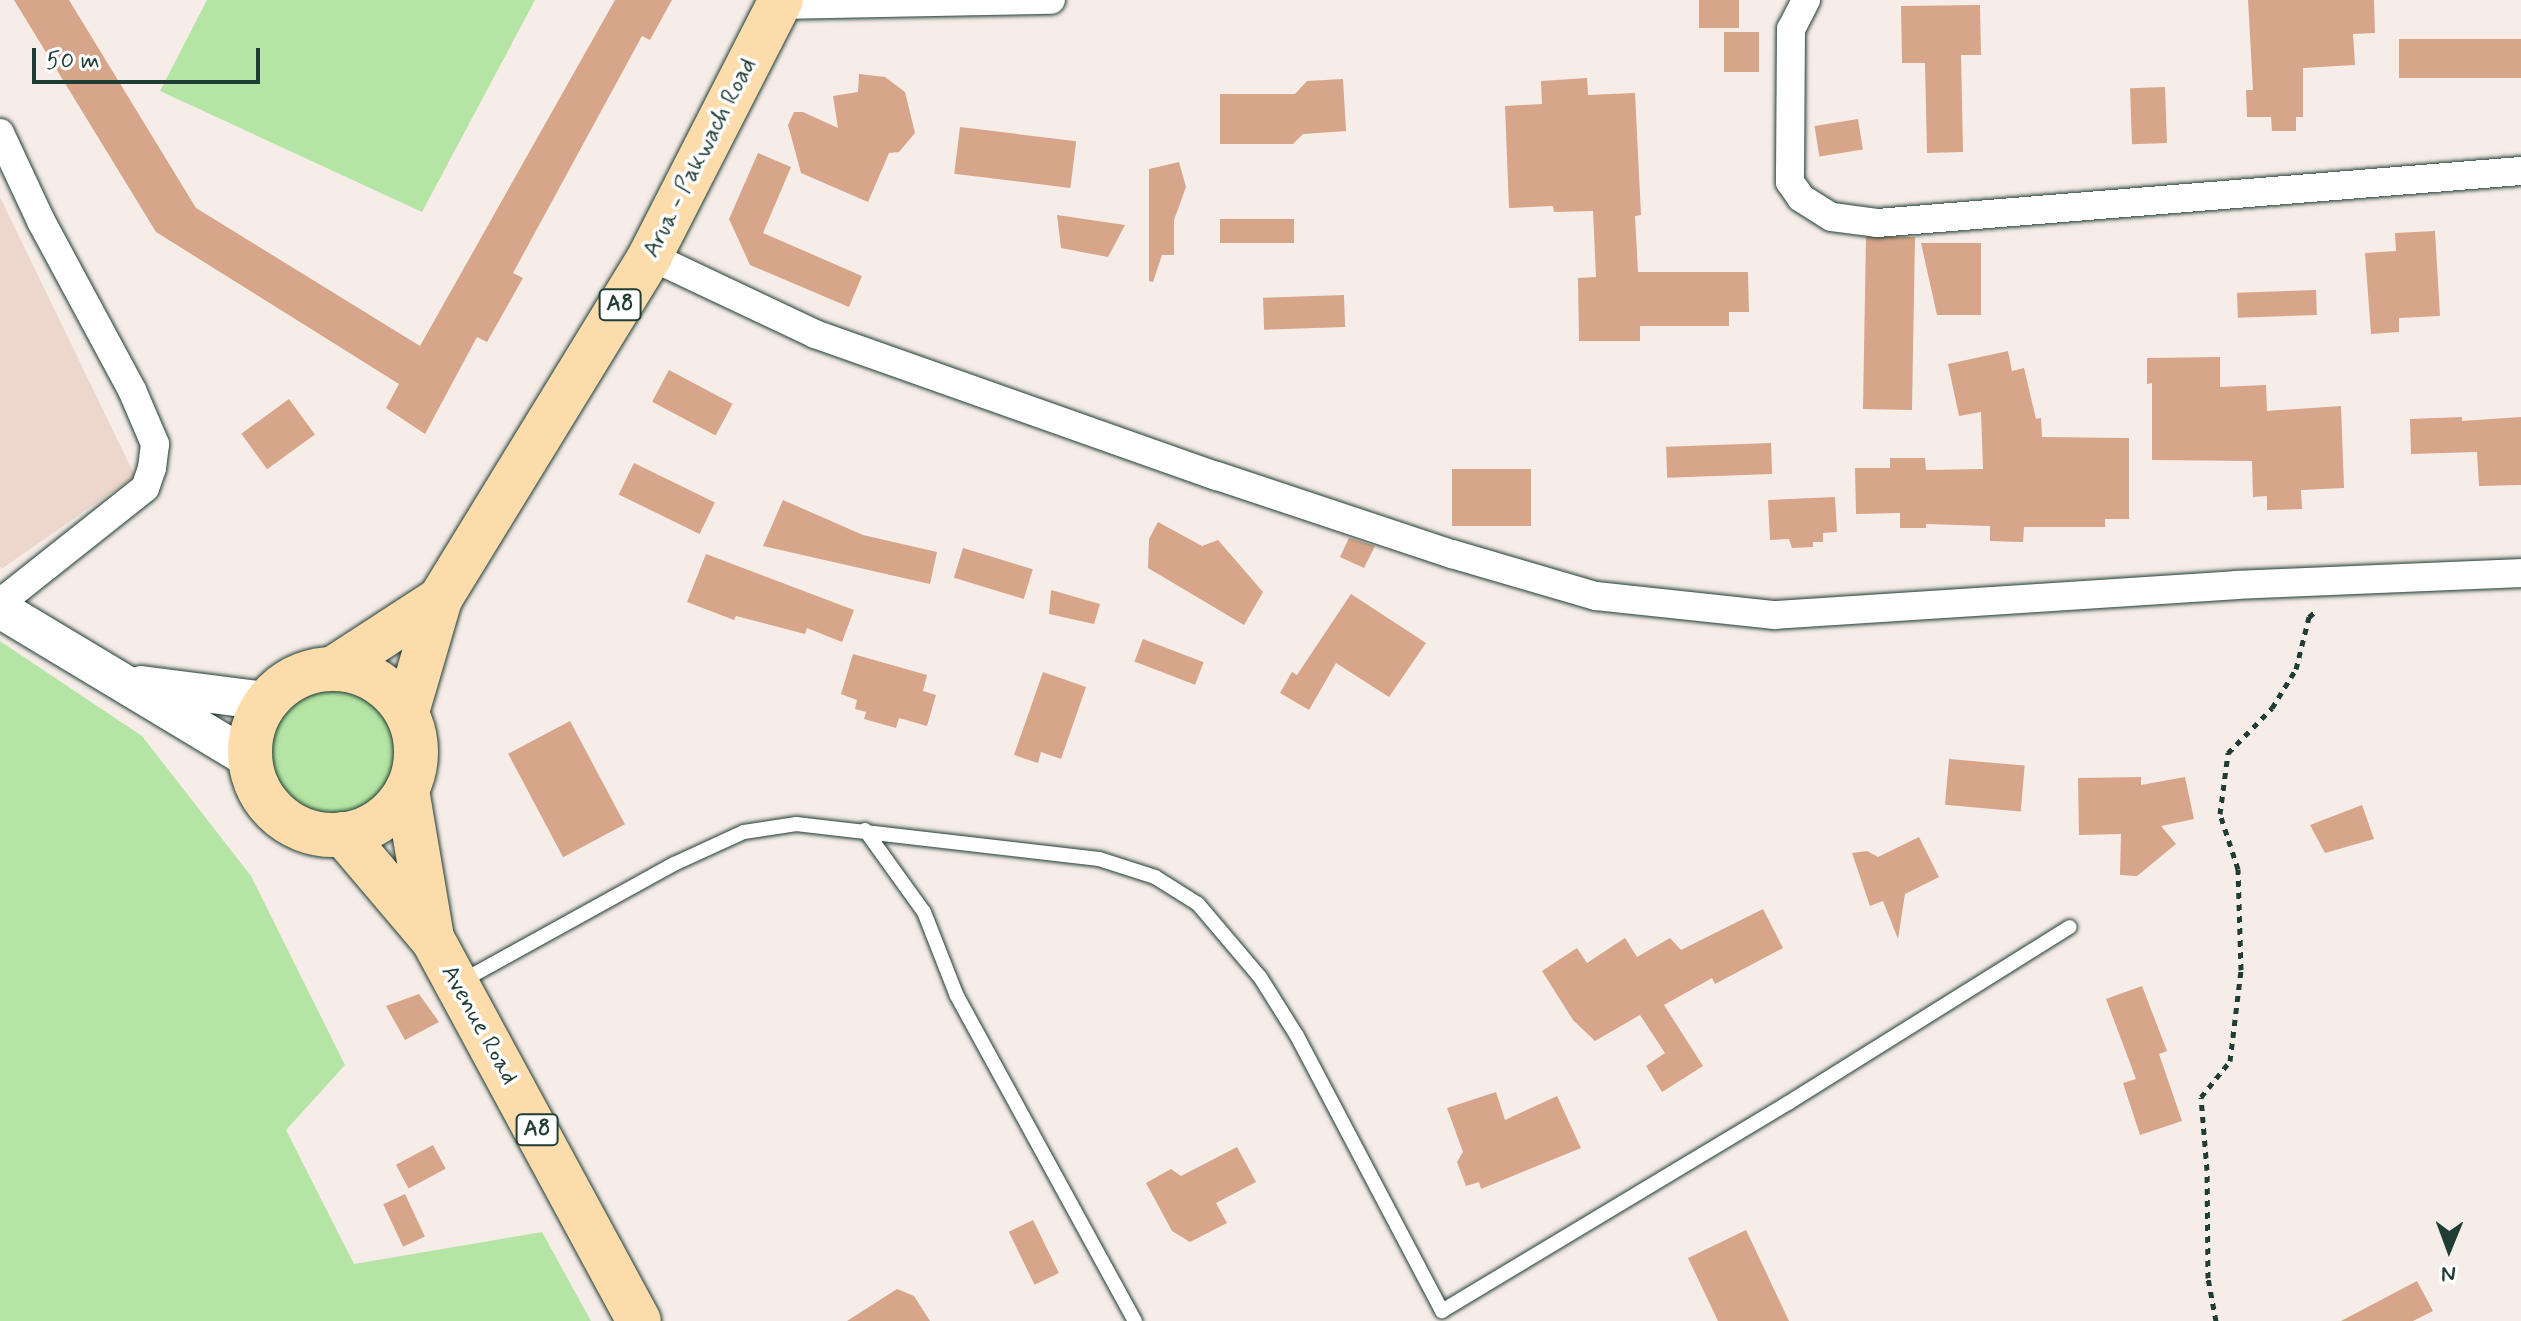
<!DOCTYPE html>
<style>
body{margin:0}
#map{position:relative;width:2521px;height:1321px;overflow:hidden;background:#f7ede8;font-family:Mynerve,sans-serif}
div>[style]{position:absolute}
.built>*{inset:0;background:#edd7cc}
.green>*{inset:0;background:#b5e5a4}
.round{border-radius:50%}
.building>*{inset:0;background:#d7a58a;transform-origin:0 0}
.path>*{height:5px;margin-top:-2.5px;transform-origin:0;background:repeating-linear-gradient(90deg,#1f3d34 0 6px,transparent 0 12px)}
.roads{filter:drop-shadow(0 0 2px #1f3d34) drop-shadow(0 0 2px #1f3d34)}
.service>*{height:14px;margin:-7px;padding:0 7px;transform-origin:7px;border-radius:7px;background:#fff}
.minor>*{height:28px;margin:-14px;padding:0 14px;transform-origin:14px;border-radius:14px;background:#fff}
.secondary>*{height:38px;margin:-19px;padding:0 19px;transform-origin:19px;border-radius:19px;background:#fff}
.primary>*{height:44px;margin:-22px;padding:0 22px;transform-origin:22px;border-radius:22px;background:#fddcac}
.primary>.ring{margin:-22px;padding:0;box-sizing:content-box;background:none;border:44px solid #fddcac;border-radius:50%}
span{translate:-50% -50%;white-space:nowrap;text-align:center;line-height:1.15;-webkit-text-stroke:7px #fff;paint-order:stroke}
.shield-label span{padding:2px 6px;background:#fff;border:2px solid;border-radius:6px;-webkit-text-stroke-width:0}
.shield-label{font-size:22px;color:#1f3d34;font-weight:700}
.street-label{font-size:24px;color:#1f3d34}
.north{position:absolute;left:2409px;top:1209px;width:80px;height:80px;-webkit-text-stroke:6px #fff;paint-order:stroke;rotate:181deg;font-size:22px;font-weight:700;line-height:32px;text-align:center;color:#1f3d34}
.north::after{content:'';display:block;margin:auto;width:28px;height:36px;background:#1f3d34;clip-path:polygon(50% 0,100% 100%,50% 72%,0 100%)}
.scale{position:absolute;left:32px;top:48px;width:228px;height:36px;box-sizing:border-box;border:4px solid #1f3d34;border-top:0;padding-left:10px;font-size:24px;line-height:28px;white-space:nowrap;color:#1f3d34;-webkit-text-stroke:6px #fff;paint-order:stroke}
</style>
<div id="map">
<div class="built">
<div style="clip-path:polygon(0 197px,135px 476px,3px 568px,0 567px)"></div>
</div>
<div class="green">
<div style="clip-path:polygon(207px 0,535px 0,422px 212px,160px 91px)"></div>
<div style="clip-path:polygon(0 641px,142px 736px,251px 876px,345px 1065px,286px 1130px,354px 1264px,542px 1232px,591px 1321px,0 1321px)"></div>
<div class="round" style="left:266px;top:682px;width:132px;height:132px"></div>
</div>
<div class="building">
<div style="clip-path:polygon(14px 0,69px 0,196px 208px,420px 346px,615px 0,672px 0,650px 40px,642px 36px,513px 273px,523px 278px,487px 342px,477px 337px,425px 434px,386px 408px,399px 384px,156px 232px)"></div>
<div style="left:1699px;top:0;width:40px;height:28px"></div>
<div style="clip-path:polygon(2248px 0,2374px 0,2375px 33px,2353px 34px,2355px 65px,2303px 68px,2303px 117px,2296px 117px,2296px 131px,2272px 131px,2271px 117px,2247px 117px,2246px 90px,2253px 90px)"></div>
<div style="clip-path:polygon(1980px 5px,1981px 55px,1961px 55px,1963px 152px,1927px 153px,1925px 63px,1902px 63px,1901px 6px)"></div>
<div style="left:1724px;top:32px;width:35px;height:40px"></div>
<div style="left:2521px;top:39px;width:39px;height:122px;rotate:90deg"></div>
<div style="clip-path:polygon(859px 74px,885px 77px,905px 92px,915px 133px,899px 152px,889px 153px,868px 202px,801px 173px,788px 125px,794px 112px,803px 112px,838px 128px,833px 96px,858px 92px)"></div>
<div style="clip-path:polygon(1587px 78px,1588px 95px,1635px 93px,1641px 215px,1635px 216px,1638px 272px,1748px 272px,1749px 312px,1729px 312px,1729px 326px,1640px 326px,1640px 341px,1579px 341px,1578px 278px,1596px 277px,1593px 211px,1554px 212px,1553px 206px,1509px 208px,1505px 106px,1542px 104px,1541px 81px)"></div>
<div style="clip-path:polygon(1343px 79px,1346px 131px,1303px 134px,1293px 144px,1220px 144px,1220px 94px,1295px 94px,1307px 81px)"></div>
<div style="left:2165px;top:87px;width:56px;height:35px;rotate:88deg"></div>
<div style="left:1858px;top:119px;width:31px;height:44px;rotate:81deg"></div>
<div style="left:960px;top:127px;width:117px;height:47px;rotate:7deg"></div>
<div style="clip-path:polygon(758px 153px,791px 167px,763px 233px,862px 276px,849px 307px,750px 265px,729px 219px)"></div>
<div style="clip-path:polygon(1179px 162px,1186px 187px,1174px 220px,1174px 255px,1162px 255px,1153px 282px,1149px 281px,1149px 169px)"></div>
<div style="clip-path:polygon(1057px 215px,1125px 225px,1108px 257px,1061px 248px)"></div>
<div style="left:1294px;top:219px;width:24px;height:74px;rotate:90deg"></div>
<div style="clip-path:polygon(2435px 231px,2440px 316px,2399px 318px,2399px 332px,2371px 334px,2365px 253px,2396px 251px,2395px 233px)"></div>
<div style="left:1915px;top:237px;width:173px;height:49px;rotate:91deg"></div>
<div style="clip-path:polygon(1921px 243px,1981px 243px,1981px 315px,1937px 315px)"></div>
<div style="left:2316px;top:290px;width:25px;height:79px;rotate:88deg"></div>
<div style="left:1344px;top:295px;width:32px;height:81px;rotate:88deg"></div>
<div style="clip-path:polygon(2008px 351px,2012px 371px,2024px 368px,2036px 419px,2041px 418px,2042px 437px,2129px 438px,2129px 519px,2105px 519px,2105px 527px,2024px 527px,2023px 542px,1990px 541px,1990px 526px,1926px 524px,1926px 528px,1900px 528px,1900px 513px,1856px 514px,1855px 468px,1890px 468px,1890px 458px,1925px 458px,1926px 470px,1983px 469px,1981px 412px,1959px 416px,1948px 364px)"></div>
<div style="clip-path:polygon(2220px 357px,2220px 387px,2266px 385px,2267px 411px,2341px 406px,2344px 488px,2301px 490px,2302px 509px,2267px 510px,2267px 496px,2253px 497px,2252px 461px,2152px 460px,2152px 383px,2147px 384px,2147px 358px)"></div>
<div style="left:669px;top:370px;width:72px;height:36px;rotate:28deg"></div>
<div style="left:289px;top:399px;width:44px;height:59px;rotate:54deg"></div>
<div style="clip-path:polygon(2462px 417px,2462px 421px,2521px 417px,2521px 485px,2479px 486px,2477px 452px,2411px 454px,2410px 419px)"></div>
<div style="left:1771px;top:443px;width:31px;height:105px;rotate:88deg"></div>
<div style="left:634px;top:463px;width:90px;height:35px;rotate:26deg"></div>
<div style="left:1452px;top:469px;width:79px;height:57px"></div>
<div style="clip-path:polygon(1835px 497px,1837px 532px,1823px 533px,1823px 542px,1813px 542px,1813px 547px,1792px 548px,1789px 539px,1770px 540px,1768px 500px)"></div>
<div style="clip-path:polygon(783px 500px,863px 535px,937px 552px,930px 584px,763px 546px)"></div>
<div style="clip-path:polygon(1158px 522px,1202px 546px,1218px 540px,1263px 592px,1244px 625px,1148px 568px,1149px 539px)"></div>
<div style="clip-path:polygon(1349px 538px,1375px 546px,1364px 568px,1340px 557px)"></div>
<div style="left:963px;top:548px;width:73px;height:31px;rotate:17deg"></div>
<div style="clip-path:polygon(706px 554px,854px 610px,842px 642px,807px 628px,805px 634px,736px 616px,734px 620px,687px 602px)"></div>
<div style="clip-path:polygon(1051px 590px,1100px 604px,1094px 624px,1049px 614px)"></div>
<div style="clip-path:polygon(1351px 594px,1426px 643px,1389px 697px,1336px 663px,1309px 710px,1280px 693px,1292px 672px,1297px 675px)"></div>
<div style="left:1143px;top:639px;width:65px;height:24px;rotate:21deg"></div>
<div style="clip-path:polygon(853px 654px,927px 675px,923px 691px,936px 695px,927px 726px,899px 718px,896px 728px,864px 719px,866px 712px,855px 709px,857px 700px,841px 694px)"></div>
<div style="clip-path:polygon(1043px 672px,1086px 687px,1061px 759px,1041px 752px,1038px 763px,1014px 755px)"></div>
<div style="left:570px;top:721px;width:117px;height:70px;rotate:62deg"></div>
<div style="left:1949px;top:759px;width:76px;height:46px;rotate:5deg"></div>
<div style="clip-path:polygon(2141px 777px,2141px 785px,2185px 777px,2194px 819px,2161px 826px,2176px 844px,2137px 876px,2120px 875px,2121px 834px,2079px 835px,2078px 778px)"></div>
<div style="clip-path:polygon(2362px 805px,2374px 839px,2325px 853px,2310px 825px)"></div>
<div style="clip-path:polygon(1919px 837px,1939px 877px,1905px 894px,1898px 939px,1883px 901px,1870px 906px,1852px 853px,1867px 851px,1878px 857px)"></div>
<div style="clip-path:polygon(1763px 909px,1783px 948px,1715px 984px,1712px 978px,1664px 1005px,1703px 1066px,1662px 1092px,1646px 1066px,1665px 1053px,1640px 1015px,1595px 1041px,1573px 1020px,1542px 971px,1577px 948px,1587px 963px,1625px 938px,1637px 957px,1670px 938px,1681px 950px)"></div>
<div style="clip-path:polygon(2142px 986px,2167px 1051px,2159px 1054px,2182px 1121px,2140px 1135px,2123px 1083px,2136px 1079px,2106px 999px)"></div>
<div style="clip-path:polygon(419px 994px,439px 1022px,405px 1040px,386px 1006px)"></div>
<div style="clip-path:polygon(1496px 1092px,1505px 1120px,1557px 1096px,1581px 1148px,1481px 1189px,1479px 1182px,1466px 1186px,1457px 1162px,1463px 1152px,1447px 1108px)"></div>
<div style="left:433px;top:1145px;width:27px;height:42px;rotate:62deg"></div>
<div style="clip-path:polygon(1237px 1147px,1256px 1182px,1216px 1203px,1227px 1223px,1190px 1242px,1172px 1231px,1146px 1183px,1171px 1169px,1181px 1176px)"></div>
<div style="left:405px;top:1194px;width:47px;height:24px;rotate:65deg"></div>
<div style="left:1033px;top:1220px;width:59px;height:27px;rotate:64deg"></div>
<div style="clip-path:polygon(1746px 1230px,1789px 1321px,1718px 1321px,1688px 1258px)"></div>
<div style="clip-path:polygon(2417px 1281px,2433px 1311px,2413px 1321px,2341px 1321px)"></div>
<div style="clip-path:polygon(897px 1289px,914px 1296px,930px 1321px,847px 1321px)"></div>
</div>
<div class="path">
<div style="left:2216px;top:1321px;width:44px;rotate:-100.5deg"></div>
<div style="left:2208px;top:1278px;width:108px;rotate:-90.5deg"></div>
<div style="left:2207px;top:1170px;width:73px;rotate:-94.7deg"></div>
<div style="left:2201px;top:1097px;width:46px;rotate:-51.1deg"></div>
<div style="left:2230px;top:1061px;width:92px;rotate:-83.1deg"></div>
<div style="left:2241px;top:970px;width:101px;rotate:-91.7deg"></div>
<div style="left:2238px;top:869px;width:58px;rotate:-108.1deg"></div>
<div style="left:2220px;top:814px;width:62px;rotate:-82.5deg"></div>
<div style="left:2228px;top:753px;width:63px;rotate:-45.6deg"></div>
<div style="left:2272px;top:708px;width:46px;rotate:-58.4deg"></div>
<div style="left:2296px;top:669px;width:54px;rotate:-76deg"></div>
<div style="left:2309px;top:617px;width:11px;rotate:-41deg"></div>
</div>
<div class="roads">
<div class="service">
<div style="left:865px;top:830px;width:101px;rotate:54.3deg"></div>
<div style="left:924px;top:912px;width:90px;rotate:68.6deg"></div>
<div style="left:957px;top:996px;width:371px;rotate:61.3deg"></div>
<div style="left:462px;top:981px;width:242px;rotate:-28.9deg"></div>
<div style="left:674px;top:864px;width:77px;rotate:-24.6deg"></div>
<div style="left:744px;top:832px;width:53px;rotate:-8.7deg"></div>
<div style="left:796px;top:824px;width:305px;rotate:6.6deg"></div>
<div style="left:1099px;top:859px;width:59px;rotate:17.8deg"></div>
<div style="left:1155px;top:877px;width:51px;rotate:32.1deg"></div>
<div style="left:1198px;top:904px;width:96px;rotate:49.7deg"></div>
<div style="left:1260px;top:977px;width:70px;rotate:57.9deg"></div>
<div style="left:1297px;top:1036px;width:311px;rotate:62.2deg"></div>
<div style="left:1442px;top:1311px;width:404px;rotate:-31deg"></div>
<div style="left:1788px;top:1103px;width:332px;rotate:-32deg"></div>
</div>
<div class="minor">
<div style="left:1806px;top:0;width:33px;rotate:117deg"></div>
<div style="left:1791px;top:29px;width:153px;rotate:90.4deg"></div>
<div style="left:1790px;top:182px;width:19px;rotate:55deg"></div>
<div style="left:1801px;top:198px;width:36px;rotate:32deg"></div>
<div style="left:1832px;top:217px;width:45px;rotate:7.6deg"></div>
<div style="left:1877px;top:223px;width:646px;rotate:-4.62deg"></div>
<div style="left:779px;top:5px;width:272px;rotate:-1.1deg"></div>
<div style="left:0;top:133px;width:97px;rotate:65deg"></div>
<div style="left:41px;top:221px;width:192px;rotate:61.7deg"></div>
<div style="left:132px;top:390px;width:59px;rotate:66.9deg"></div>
<div style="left:155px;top:444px;width:24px;rotate:97deg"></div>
<div style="left:152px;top:468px;width:21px;rotate:109deg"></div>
<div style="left:145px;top:488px;width:185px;rotate:141.6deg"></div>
<div style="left:650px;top:256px;width:183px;rotate:25.3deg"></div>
<div style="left:815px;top:334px;width:426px;rotate:19.5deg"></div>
<div style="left:1217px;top:476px;width:248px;rotate:18.4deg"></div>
<div style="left:1452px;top:554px;width:150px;rotate:16.3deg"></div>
<div style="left:1596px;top:596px;width:180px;rotate:6.1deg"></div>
<div style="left:1775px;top:615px;width:462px;rotate:-3.7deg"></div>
<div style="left:2236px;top:585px;width:285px;rotate:-2.4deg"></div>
</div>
<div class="secondary">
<div style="left:0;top:609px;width:292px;rotate:31deg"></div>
<div style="left:141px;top:685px;width:126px;rotate:7.3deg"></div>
</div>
<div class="primary">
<div style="left:334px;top:668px;width:126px;rotate:-33.1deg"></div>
<div class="ring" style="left:250px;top:669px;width:122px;height:122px"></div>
<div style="left:407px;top:712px;width:118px;rotate:-73.7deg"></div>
<div style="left:440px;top:599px;width:402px;rotate:-58.5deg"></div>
<div style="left:650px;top:256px;width:288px;rotate:-62.9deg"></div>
<div style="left:407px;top:790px;width:150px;rotate:80.4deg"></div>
<div style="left:343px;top:834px;width:139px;rotate:49.7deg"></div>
<div style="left:433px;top:940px;width:433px;rotate:61.6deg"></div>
</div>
</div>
<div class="shield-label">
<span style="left:620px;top:305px">A8</span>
<span style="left:537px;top:1130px">A8</span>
</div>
<div class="street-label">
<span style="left:700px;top:158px;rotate:-63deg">Arua - Pakwach Road</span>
<span style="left:479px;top:1025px;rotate:61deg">Avenue Road</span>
</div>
<div class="north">N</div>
<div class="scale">50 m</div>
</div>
